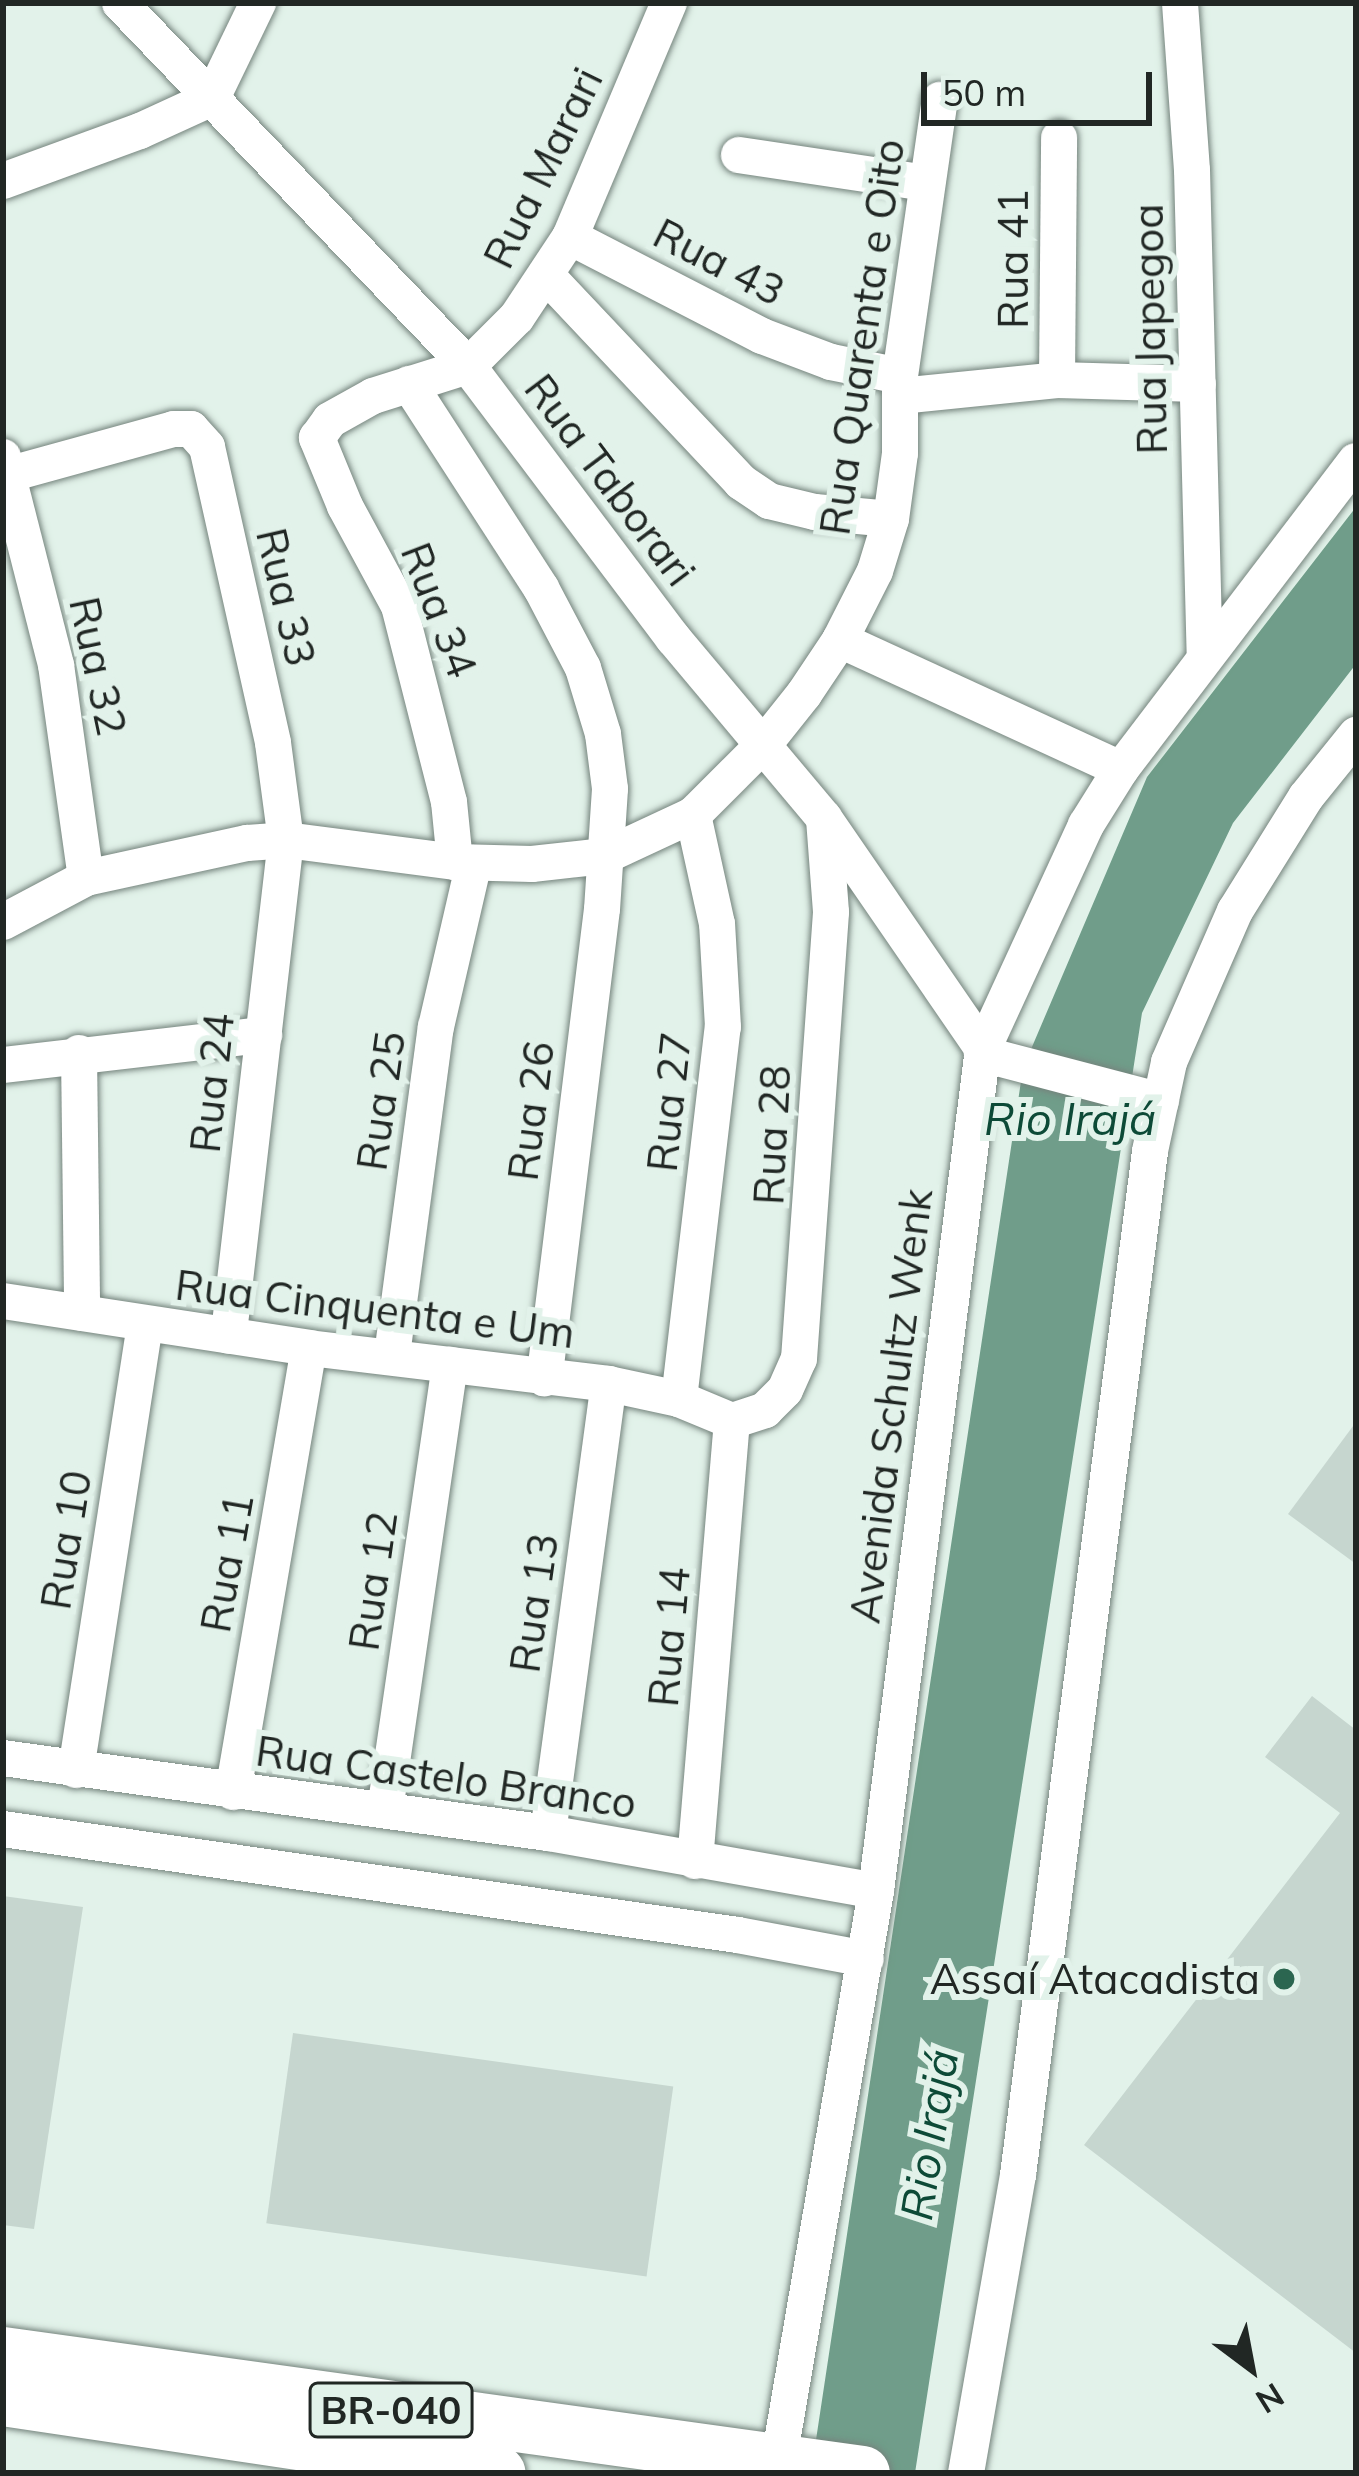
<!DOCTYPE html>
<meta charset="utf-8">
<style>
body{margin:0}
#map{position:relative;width:1359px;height:2476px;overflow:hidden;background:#e2f2ea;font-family:Mulish,sans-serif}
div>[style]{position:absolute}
.water>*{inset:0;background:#709d8a}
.building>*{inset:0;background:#c6d6cf;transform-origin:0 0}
.roads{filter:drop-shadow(0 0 3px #75847d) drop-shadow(0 0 3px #75847d)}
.minor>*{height:36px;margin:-18px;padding:0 18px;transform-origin:18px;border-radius:18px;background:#fff}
.highway>*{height:54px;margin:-27px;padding:0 27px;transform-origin:27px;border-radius:27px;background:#fff}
.dots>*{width:33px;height:33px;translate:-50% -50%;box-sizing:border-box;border:6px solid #e2f2ea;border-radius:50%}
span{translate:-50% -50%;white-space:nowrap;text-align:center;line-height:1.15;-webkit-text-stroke:12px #e2f2ea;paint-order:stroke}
.shield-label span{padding:3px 9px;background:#e2f2ea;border:3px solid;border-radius:9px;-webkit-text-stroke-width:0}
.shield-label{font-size:39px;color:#212724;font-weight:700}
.street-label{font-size:42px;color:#212724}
.poi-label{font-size:42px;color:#212724}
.right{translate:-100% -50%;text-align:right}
.water-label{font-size:45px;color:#0d4a37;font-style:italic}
.frame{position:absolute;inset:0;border:6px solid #212724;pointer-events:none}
.north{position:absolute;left:1191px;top:2308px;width:120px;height:120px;-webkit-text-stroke:9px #e2f2ea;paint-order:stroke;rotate:148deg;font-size:33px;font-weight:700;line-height:48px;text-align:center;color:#212724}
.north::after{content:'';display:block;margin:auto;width:42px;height:54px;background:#212724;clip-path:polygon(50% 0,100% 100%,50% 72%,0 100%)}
.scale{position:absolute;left:921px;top:72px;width:231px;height:54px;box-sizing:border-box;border:6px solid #212724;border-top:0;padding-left:15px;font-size:36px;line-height:42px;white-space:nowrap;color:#212724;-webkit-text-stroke:9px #e2f2ea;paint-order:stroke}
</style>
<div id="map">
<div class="water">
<div style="clip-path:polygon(1356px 507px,1356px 664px,1233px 823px,1142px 1013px,915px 2473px,811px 2473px,1023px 1068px,1147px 777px)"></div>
</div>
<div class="building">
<div style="clip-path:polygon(1356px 1422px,1356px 1564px,1288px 1514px)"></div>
<div style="clip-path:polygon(1312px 1696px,1356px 1730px,1356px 2353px,1084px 2145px,1340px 1813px,1265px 1757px)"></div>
<div style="clip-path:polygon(3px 1896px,83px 1907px,34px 2229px,3px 2225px)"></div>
<div style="left:293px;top:2033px;width:384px;height:192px;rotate:8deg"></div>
</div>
<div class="roads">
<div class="minor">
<div style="left:120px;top:3px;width:503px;rotate:46.21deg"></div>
<div style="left:468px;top:366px;width:341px;rotate:53deg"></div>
<div style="left:673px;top:638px;width:235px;rotate:50deg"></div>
<div style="left:824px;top:818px;width:280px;rotate:55.5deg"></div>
<div style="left:1180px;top:3px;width:167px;rotate:85.9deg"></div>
<div style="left:1192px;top:170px;width:483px;rotate:88.5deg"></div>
<div style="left:739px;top:155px;width:189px;rotate:8.5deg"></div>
<div style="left:3px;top:181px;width:146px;rotate:-20.1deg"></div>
<div style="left:140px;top:131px;width:79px;rotate:-24.6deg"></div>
<div style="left:212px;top:98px;width:106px;rotate:-64.2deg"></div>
<div style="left:570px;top:237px;width:216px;rotate:27.3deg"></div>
<div style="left:762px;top:336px;width:74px;rotate:20.6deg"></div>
<div style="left:831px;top:362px;width:70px;rotate:11.5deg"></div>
<div style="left:547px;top:276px;width:283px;rotate:46.7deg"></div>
<div style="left:741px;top:482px;width:34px;rotate:34deg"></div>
<div style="left:769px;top:501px;width:47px;rotate:13.4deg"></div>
<div style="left:815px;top:512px;width:76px;rotate:5.3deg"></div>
<div style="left:1057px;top:380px;width:242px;rotate:-89.5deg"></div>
<div style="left:409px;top:384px;width:243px;rotate:57.1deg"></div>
<div style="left:541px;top:588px;width:90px;rotate:62.3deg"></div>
<div style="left:583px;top:668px;width:69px;rotate:73.1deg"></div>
<div style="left:603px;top:734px;width:55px;rotate:82.7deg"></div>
<div style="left:610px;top:789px;width:120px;rotate:93.8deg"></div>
<div style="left:602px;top:909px;width:473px;rotate:97deg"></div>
<div style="left:900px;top:396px;width:158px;rotate:-5.8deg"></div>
<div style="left:1057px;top:380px;width:141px;rotate:1.6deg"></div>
<div style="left:3px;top:457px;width:215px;rotate:75.7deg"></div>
<div style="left:56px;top:665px;width:215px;rotate:82deg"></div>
<div style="left:3px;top:476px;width:177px;rotate:-15.4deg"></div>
<div style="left:174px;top:429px;width:17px"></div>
<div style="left:191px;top:429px;width:24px;rotate:48deg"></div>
<div style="left:207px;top:447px;width:303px;rotate:77.4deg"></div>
<div style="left:273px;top:743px;width:98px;rotate:82.4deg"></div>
<div style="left:286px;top:840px;width:499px;rotate:96.6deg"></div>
<div style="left:840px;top:640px;width:309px;rotate:24.7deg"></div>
<div style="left:455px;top:862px;width:60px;rotate:-95.7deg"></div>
<div style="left:449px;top:802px;width:202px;rotate:-104.3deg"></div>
<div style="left:399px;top:606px;width:114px;rotate:-118.4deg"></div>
<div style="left:345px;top:506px;width:74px;rotate:-112.4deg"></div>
<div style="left:317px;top:438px;width:22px;rotate:-54deg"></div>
<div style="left:330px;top:420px;width:49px;rotate:-29.2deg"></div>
<div style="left:373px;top:396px;width:100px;rotate:-17.5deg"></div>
<div style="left:468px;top:366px;width:69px;rotate:-45deg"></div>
<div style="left:517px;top:317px;width:96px;rotate:-56.5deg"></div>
<div style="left:570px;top:237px;width:254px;rotate:-67.1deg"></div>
<div style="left:3px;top:922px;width:94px;rotate:-27.9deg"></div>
<div style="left:86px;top:878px;width:165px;rotate:-12.3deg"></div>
<div style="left:247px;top:843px;width:39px;rotate:-4deg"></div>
<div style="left:286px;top:840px;width:170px;rotate:7.4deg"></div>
<div style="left:455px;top:862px;width:77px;rotate:1.5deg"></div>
<div style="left:532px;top:864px;width:73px;rotate:-6.3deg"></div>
<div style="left:605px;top:856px;width:97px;rotate:-25deg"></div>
<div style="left:693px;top:815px;width:102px;rotate:-45deg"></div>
<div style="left:765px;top:743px;width:63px;rotate:-51.5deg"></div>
<div style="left:804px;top:694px;width:65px;rotate:-56.3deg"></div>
<div style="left:840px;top:640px;width:77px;rotate:-63.1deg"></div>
<div style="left:875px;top:571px;width:54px;rotate:-72.9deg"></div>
<div style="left:891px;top:519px;width:67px;rotate:-82.2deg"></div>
<div style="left:900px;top:453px;width:77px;rotate:-90deg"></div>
<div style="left:900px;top:376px;width:279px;rotate:-81.8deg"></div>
<div style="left:79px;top:1053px;width:260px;rotate:89.3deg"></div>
<div style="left:982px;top:1054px;width:185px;rotate:14.7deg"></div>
<div style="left:3px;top:1065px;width:263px;rotate:-6.6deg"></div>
<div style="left:3px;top:1301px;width:310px;rotate:8.7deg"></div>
<div style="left:309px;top:1348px;width:302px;rotate:6.8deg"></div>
<div style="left:609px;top:1384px;width:72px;rotate:12.1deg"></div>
<div style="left:679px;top:1399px;width:57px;rotate:22.5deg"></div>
<div style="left:392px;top:1355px;width:331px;rotate:-82.4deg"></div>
<div style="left:436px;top:1027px;width:168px;rotate:-77deg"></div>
<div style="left:679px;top:1399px;width:375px;rotate:-83.3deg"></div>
<div style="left:723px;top:1027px;width:103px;rotate:-93.3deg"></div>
<div style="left:717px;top:924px;width:112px;rotate:-102.4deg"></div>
<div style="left:732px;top:1421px;width:35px;rotate:-18deg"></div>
<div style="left:765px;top:1410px;width:28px;rotate:-45deg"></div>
<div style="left:785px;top:1390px;width:34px;rotate:-66deg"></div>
<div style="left:799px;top:1359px;width:448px;rotate:-85.9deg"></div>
<div style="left:831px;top:912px;width:93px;rotate:-94.3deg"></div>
<div style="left:3px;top:1758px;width:550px;rotate:7.84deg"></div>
<div style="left:548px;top:1833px;width:333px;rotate:10deg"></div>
<div style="left:76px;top:1770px;width:450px;rotate:-81.2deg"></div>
<div style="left:233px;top:1792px;width:450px;rotate:-80.3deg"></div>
<div style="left:385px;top:1810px;width:450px;rotate:-81.7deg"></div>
<div style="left:3px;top:1829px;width:743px;rotate:8.21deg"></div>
<div style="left:738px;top:1935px;width:130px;rotate:10.6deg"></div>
<div style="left:548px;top:1833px;width:453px;rotate:-82.3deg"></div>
<div style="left:695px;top:1861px;width:442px;rotate:-85.2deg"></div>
<div style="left:778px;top:2465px;width:582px;rotate:-80.31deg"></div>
<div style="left:876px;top:1891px;width:849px;rotate:-82.76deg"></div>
<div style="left:983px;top:1049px;width:247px;rotate:-65.3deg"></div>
<div style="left:1086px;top:825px;width:66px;rotate:-58deg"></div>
<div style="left:1121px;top:769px;width:387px;rotate:-52.7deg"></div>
<div style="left:966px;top:2473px;width:303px;rotate:-80.1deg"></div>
<div style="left:1018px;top:2175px;width:1032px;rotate:-82.65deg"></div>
<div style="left:1150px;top:1151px;width:91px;rotate:-77.9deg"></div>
<div style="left:1169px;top:1062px;width:165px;rotate:-66.4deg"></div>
<div style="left:1235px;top:911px;width:134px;rotate:-58.1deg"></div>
<div style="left:1306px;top:797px;width:80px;rotate:-51.1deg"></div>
</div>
<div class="highway">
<div style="left:3px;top:2354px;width:868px;rotate:7.88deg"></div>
<div style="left:3px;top:2399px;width:501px;rotate:8.49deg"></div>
</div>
</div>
<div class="dots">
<div style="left:1284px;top:1979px;background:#2b6650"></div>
</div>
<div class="shield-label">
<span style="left:391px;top:2410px">BR-040</span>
</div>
<div class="street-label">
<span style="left:543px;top:168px;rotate:-64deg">Rua Marari</span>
<span style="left:1013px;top:259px;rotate:-90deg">Rua 41</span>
<span style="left:719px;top:262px;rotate:27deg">Rua 43</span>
<span style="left:1150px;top:329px;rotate:-91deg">Rua Japegoa</span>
<span style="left:862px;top:337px;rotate:-82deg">Rua Quarenta e Oito</span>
<span style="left:610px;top:480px;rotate:53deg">Rua Taborari</span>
<span style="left:286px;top:597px;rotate:77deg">Rua 33</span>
<span style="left:439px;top:610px;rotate:69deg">Rua 34</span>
<span style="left:98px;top:666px;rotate:78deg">Rua 32</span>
<span style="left:212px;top:1083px;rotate:-84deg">Rua 24</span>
<span style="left:381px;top:1101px;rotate:-82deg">Rua 25</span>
<span style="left:669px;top:1102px;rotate:-84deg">Rua 27</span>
<span style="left:531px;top:1111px;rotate:-83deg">Rua 26</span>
<span style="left:772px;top:1135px;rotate:-87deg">Rua 28</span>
<span style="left:375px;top:1309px;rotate:7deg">Rua Cinquenta e Um</span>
<span style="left:891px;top:1406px;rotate:-83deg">Avenida Schultz Wenk</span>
<span style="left:66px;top:1540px;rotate:-81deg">Rua 10</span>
<span style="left:227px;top:1563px;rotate:-80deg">Rua 11</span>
<span style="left:373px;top:1581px;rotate:-82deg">Rua 12</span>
<span style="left:534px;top:1603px;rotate:-82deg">Rua 13</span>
<span style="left:669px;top:1637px;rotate:-85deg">Rua 14</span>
<span style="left:446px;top:1777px;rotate:8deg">Rua Castelo Branco</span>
</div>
<div class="poi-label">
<span class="right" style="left:1260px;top:1979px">Assaí Atacadista</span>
</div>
<div class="water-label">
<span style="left:1070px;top:1119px">Rio Irajá</span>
<span style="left:929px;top:2135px;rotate:-81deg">Rio Irajá</span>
</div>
<div class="frame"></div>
<div class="north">N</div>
<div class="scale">50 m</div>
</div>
